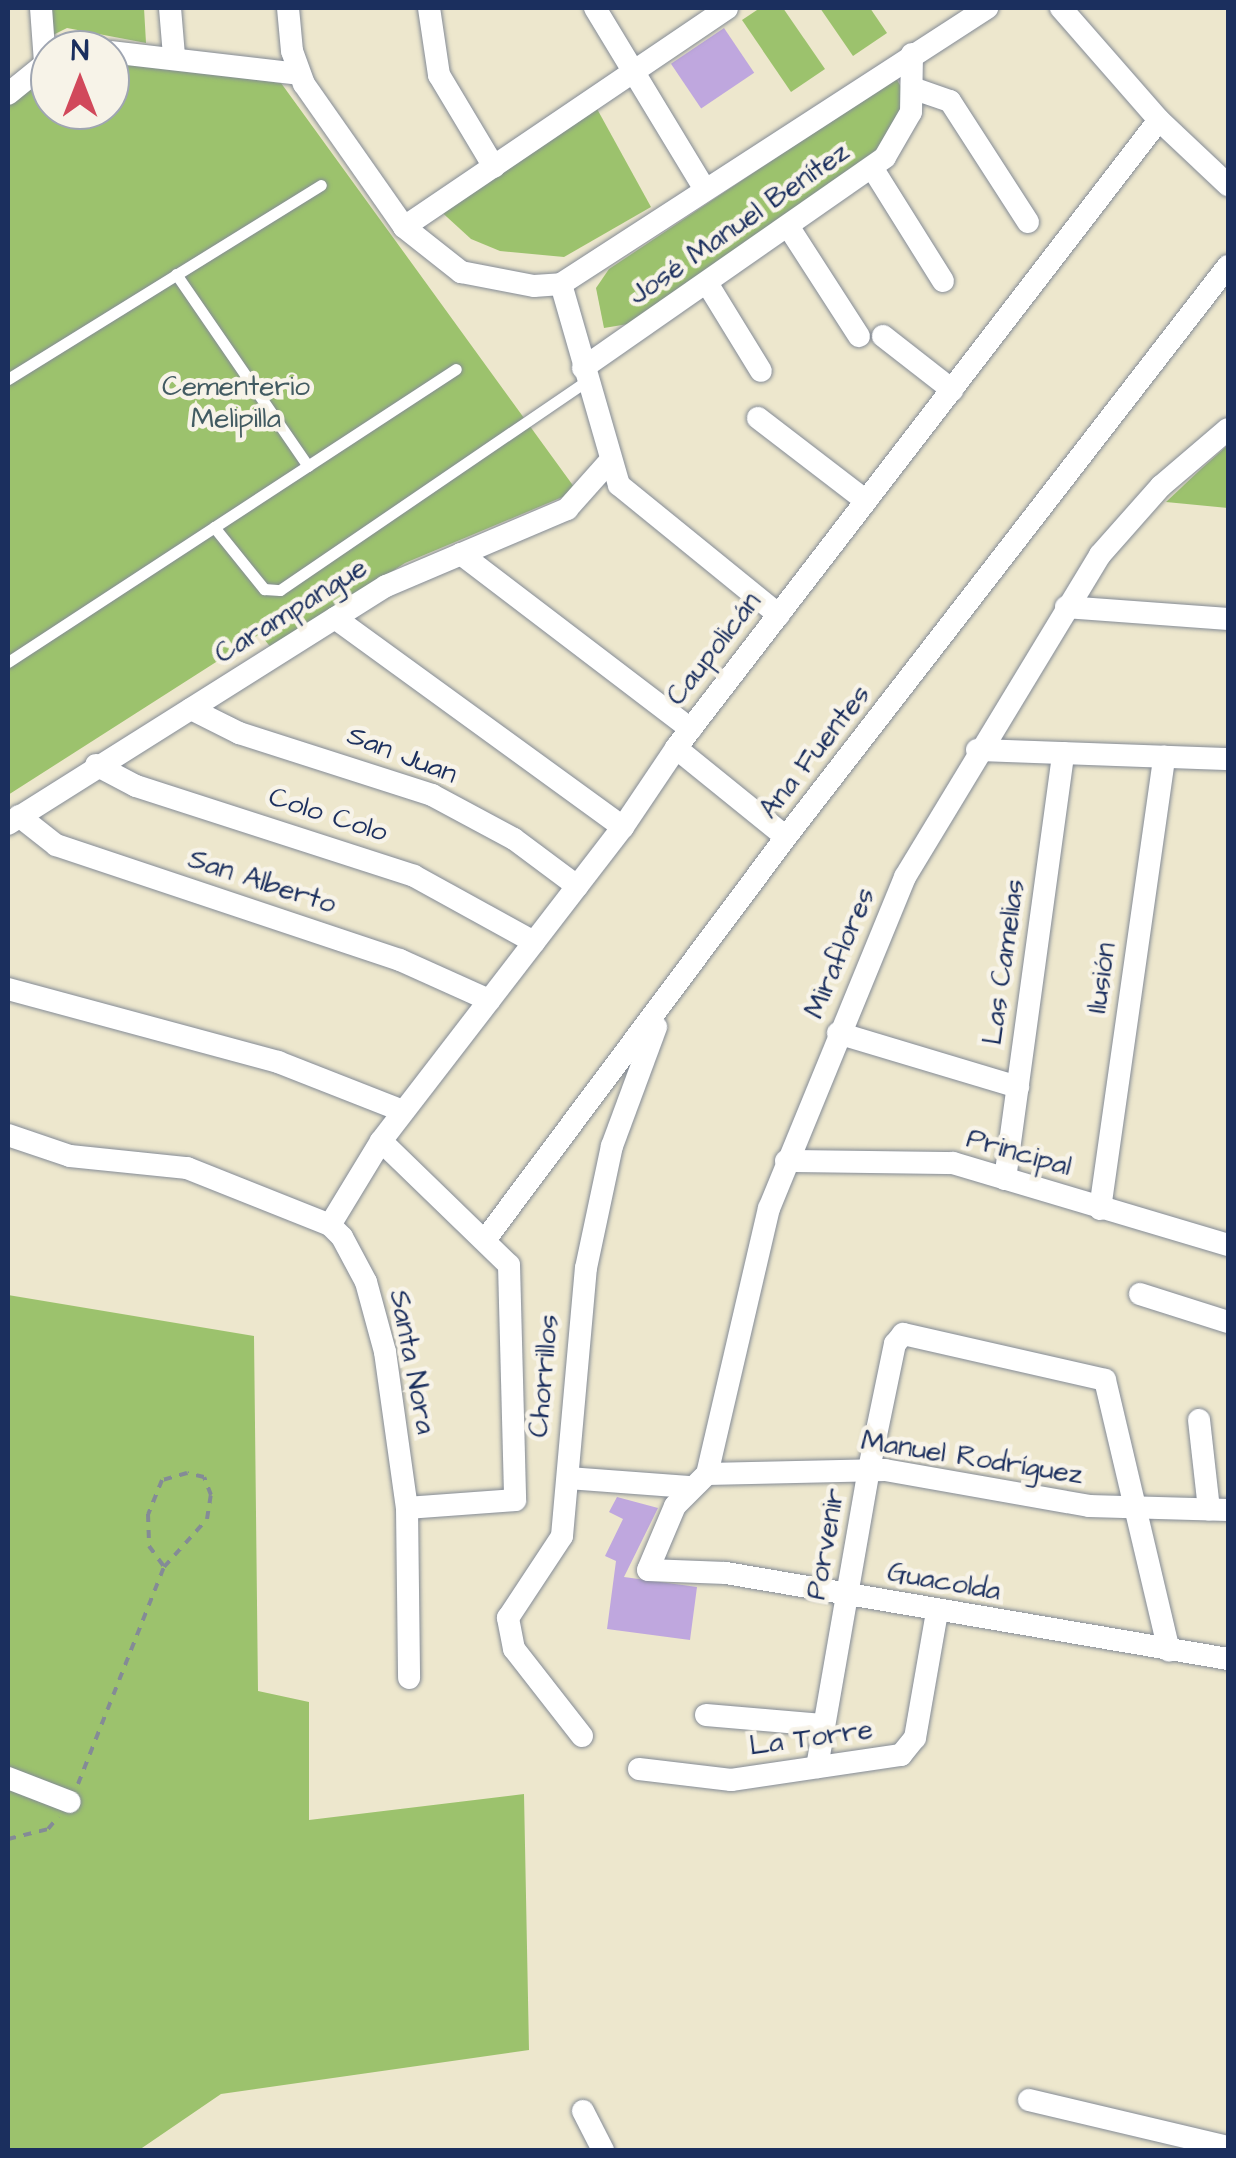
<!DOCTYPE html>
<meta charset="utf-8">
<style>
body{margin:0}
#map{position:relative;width:1236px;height:2158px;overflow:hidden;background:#ede7cd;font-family:"Architects Daughter",sans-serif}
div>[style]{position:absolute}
.green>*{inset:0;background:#9cc26d}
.building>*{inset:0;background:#bfa7de;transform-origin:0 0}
.path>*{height:4px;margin-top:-2px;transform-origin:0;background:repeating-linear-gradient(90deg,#848b96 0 8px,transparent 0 16px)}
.roads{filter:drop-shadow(0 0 2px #848b96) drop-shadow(0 0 2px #848b96)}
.service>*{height:11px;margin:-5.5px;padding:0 5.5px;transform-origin:5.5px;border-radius:5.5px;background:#fff}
.minor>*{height:22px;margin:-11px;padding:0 11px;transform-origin:11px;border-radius:11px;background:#fff}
span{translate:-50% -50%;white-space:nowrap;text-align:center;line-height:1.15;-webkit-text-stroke:9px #f7f3e8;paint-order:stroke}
.street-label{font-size:28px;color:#1b2f5e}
.park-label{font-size:28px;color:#425b62}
.frame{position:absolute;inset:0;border:10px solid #1b2f5e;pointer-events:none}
.north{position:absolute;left:30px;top:30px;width:100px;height:100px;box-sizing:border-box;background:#f7f3e8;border:2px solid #9fa5b1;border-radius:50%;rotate:0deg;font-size:28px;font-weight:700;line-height:40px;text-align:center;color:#1b2f5e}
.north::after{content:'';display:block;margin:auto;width:35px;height:45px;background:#d1495b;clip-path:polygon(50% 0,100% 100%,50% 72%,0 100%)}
</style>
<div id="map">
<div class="green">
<div style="clip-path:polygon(43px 8px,144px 8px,146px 43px,67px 28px,45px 39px)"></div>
<div style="clip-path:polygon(760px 8px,783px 8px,825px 69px,791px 92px,742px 20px)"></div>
<div style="clip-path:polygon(820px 8px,870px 8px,887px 33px,853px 56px)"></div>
<div style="clip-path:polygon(110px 60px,281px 83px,577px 491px,405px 563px,272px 649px,260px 634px,8px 795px,8px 94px,50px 64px,50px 110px,110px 110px)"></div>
<div style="clip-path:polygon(896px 78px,905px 94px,902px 115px,874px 154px,628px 324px,604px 328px,596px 288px,609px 269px)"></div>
<div style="clip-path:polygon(596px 107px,651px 207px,564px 257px,500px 251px,471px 239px,436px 207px)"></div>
<div style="clip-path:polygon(1228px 445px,1228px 508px,1166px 502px,1201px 469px)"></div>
<div style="clip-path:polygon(8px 1295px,254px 1336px,258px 1691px,309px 1702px,309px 1820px,524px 1794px,529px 2050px,221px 2094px,139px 2150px,8px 2150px)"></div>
</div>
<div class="building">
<div style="left:724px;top:28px;width:54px;height:64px;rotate:56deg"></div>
<div style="clip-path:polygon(617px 1497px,658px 1508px,624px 1577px,697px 1587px,690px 1640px,607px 1629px,616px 1561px,605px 1556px,623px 1519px,609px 1512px)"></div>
</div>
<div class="path">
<div style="left:78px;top:1784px;width:233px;rotate:-68.4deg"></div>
<div style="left:164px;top:1567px;width:64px;rotate:-48.1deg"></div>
<div style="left:207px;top:1519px;width:24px;rotate:-81deg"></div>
<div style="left:211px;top:1495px;width:19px;rotate:-111deg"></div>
<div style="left:204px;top:1477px;width:17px;rotate:-167deg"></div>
<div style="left:187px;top:1473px;width:26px;rotate:164deg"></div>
<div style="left:162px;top:1480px;width:37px;rotate:112deg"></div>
<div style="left:148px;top:1514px;width:32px;rotate:88deg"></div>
<div style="left:149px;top:1546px;width:26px;rotate:54deg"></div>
<div style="left:8px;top:1839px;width:41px;rotate:-14deg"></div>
<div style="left:48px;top:1829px;width:16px;rotate:-50deg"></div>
</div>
<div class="roads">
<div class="service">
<div style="left:176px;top:274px;width:233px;rotate:55.5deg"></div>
<div style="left:8px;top:379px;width:368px;rotate:-31.8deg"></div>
<div style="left:214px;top:527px;width:80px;rotate:51.1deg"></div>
<div style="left:264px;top:589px;width:16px;rotate:4deg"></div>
<div style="left:280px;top:590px;width:371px;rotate:-34.3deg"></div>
<div style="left:8px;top:662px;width:535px;rotate:-33.19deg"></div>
</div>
<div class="minor">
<div style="left:41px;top:8px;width:54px;rotate:85.8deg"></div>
<div style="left:170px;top:8px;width:48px;rotate:85.2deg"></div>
<div style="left:288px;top:8px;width:43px;rotate:84.7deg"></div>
<div style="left:292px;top:51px;width:35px;rotate:70deg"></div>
<div style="left:304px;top:84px;width:174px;rotate:55deg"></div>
<div style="left:404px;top:227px;width:73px;rotate:38.3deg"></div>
<div style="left:461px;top:272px;width:74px;rotate:10.9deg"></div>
<div style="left:534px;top:286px;width:27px;rotate:-4deg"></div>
<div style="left:561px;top:284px;width:508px;rotate:-32.94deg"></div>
<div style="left:429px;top:8px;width:68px;rotate:81.5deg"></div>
<div style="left:439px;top:75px;width:107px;rotate:59.1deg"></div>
<div style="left:595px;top:8px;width:210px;rotate:58.8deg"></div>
<div style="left:1061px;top:8px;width:149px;rotate:48.8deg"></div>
<div style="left:1159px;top:120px;width:95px;rotate:43.3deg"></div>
<div style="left:110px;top:52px;width:190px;rotate:6.6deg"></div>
<div style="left:915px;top:89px;width:37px;rotate:19deg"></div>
<div style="left:950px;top:101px;width:144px;rotate:57.2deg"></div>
<div style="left:8px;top:94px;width:54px;rotate:-39deg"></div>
<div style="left:873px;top:169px;width:132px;rotate:58deg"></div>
<div style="left:788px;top:226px;width:131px;rotate:57.2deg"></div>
<div style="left:404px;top:227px;width:390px;rotate:-34.1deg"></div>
<div style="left:707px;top:283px;width:103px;rotate:58.5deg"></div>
<div style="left:561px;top:284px;width:209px;rotate:73.9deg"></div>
<div style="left:619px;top:485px;width:206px;rotate:39.1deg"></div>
<div style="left:883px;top:336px;width:88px;rotate:38deg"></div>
<div style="left:583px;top:368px;width:368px;rotate:-34.9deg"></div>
<div style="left:885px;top:157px;width:52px;rotate:-60deg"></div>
<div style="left:911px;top:112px;width:58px;rotate:-89deg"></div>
<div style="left:758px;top:418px;width:136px;rotate:37.5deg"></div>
<div style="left:1228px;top:429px;width:88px;rotate:139.6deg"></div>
<div style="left:1161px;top:486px;width:92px;rotate:131.5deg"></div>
<div style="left:1100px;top:555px;width:376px;rotate:121.2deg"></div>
<div style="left:905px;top:877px;width:358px;rotate:112.3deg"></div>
<div style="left:769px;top:1208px;width:273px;rotate:103.1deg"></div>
<div style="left:707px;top:1474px;width:45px;rotate:135deg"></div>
<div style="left:675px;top:1506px;width:69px;rotate:112.9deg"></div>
<div style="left:648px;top:1570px;width:78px;rotate:2.2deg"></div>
<div style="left:726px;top:1573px;width:509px;rotate:9.72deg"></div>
<div style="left:461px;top:554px;width:289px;rotate:37.3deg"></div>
<div style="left:1066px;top:607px;width:162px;rotate:4.2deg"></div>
<div style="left:335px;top:618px;width:356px;rotate:36deg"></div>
<div style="left:191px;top:709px;width:54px;rotate:26.6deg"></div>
<div style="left:239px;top:733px;width:203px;rotate:17.8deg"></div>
<div style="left:432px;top:795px;width:93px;rotate:28.2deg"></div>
<div style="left:514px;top:839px;width:79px;rotate:36.7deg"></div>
<div style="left:676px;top:748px;width:141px;rotate:39deg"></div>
<div style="left:977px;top:750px;width:251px;rotate:2.1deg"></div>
<div style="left:96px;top:765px;width:45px;rotate:27.7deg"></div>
<div style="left:136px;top:786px;width:292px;rotate:17.9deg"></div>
<div style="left:414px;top:876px;width:137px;rotate:28.8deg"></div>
<div style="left:19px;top:816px;width:47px;rotate:38.1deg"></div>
<div style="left:56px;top:845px;width:363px;rotate:18.5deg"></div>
<div style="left:400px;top:960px;width:98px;rotate:24.2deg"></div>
<div style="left:8px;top:824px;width:447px;rotate:-32.2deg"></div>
<div style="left:386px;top:586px;width:197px;rotate:-23deg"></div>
<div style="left:567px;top:509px;width:62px;rotate:-48.3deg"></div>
<div style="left:8px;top:989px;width:280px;rotate:15.1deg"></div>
<div style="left:278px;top:1062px;width:134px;rotate:21.4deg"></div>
<div style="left:838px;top:1033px;width:188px;rotate:16.7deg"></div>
<div style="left:8px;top:1135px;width:65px;rotate:18.7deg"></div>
<div style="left:70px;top:1156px;width:118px;rotate:5.9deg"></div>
<div style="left:187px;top:1168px;width:154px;rotate:21.7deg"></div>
<div style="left:330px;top:1225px;width:17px;rotate:45deg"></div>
<div style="left:342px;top:1237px;width:51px;rotate:61.9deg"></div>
<div style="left:366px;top:1282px;width:73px;rotate:74.8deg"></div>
<div style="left:385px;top:1352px;width:158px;rotate:82deg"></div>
<div style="left:407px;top:1508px;width:170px;rotate:89.3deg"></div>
<div style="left:381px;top:1141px;width:178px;rotate:44.1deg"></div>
<div style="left:509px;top:1265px;width:235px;rotate:88.5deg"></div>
<div style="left:515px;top:1500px;width:108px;rotate:175.8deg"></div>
<div style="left:786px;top:1161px;width:167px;rotate:0.7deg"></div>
<div style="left:953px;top:1163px;width:287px;rotate:16.6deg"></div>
<div style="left:1005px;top:1179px;width:430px;rotate:-82.2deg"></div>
<div style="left:1100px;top:1209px;width:457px;rotate:-81.9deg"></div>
<div style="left:330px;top:1225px;width:98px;rotate:-58.7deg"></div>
<div style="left:381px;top:1141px;width:396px;rotate:-52.4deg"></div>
<div style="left:623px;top:827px;width:95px;rotate:-56.1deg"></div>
<div style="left:676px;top:748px;width:792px;rotate:-52.44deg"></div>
<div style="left:485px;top:1240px;width:503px;rotate:-53.24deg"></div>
<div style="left:786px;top:837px;width:722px;rotate:-52.26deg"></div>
<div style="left:1140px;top:1294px;width:92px;rotate:17.7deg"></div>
<div style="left:1199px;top:1420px;width:90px;rotate:83.6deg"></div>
<div style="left:707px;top:1474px;width:178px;rotate:-1.3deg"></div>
<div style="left:885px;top:1470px;width:207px;rotate:10deg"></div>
<div style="left:1089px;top:1506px;width:139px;rotate:1.6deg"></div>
<div style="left:568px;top:1478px;width:121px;rotate:4.3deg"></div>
<div style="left:706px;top:1715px;width:117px;rotate:4.9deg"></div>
<div style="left:582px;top:1736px;width:110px;rotate:-128deg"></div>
<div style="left:514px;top:1649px;width:32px;rotate:-101deg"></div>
<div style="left:508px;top:1618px;width:98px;rotate:-56.6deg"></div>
<div style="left:562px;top:1536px;width:269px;rotate:-84.9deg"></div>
<div style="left:586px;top:1268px;width:125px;rotate:-78deg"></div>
<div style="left:612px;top:1146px;width:127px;rotate:-69.7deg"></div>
<div style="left:817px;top:1767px;width:303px;rotate:-80.1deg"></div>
<div style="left:869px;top:1469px;width:128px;rotate:-78.3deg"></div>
<div style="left:895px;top:1344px;width:13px;rotate:-51deg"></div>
<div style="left:903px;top:1334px;width:207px;rotate:12.8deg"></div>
<div style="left:1105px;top:1380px;width:278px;rotate:76.7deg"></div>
<div style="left:639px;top:1769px;width:93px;rotate:6.8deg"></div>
<div style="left:731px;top:1780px;width:172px;rotate:-8.4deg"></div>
<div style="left:901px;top:1755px;width:22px;rotate:-51deg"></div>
<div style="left:915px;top:1738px;width:128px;rotate:-80.1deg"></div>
<div style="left:8px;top:1778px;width:66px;rotate:21.2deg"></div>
<div style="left:1029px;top:2100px;width:204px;rotate:13.3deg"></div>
<div style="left:583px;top:2111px;width:44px;rotate:62.9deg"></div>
</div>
</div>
<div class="street-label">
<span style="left:739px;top:224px;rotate:-35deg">José Manuel Benítez</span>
<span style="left:291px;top:611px;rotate:-32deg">Carampangue</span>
<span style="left:714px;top:649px;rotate:-52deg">Caupolicán</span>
<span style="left:815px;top:752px;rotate:-52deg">Ana Fuentes</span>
<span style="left:402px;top:755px;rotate:21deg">San Juan</span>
<span style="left:328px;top:815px;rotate:18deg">Colo Colo</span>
<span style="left:262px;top:882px;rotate:18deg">San Alberto</span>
<span style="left:840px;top:953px;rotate:-67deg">Miraflores</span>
<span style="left:1004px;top:962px;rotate:-82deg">Las Camelias</span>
<span style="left:1102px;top:978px;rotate:-82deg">Ilusión</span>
<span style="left:1019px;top:1153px;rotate:16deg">Principal</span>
<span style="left:412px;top:1362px;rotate:79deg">Santa Nora</span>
<span style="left:544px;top:1376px;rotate:-85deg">Chorrillos</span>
<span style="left:972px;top:1458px;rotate:9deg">Manuel Rodríguez</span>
<span style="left:826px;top:1544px;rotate:-80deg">Porvenir</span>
<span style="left:944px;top:1582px;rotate:10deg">Guacolda</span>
<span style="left:811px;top:1738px;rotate:-8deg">La Torre</span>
</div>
<div class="park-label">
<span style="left:236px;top:403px">Cementerio<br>Melipilla</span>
</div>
<div class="frame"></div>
<div class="north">N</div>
</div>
